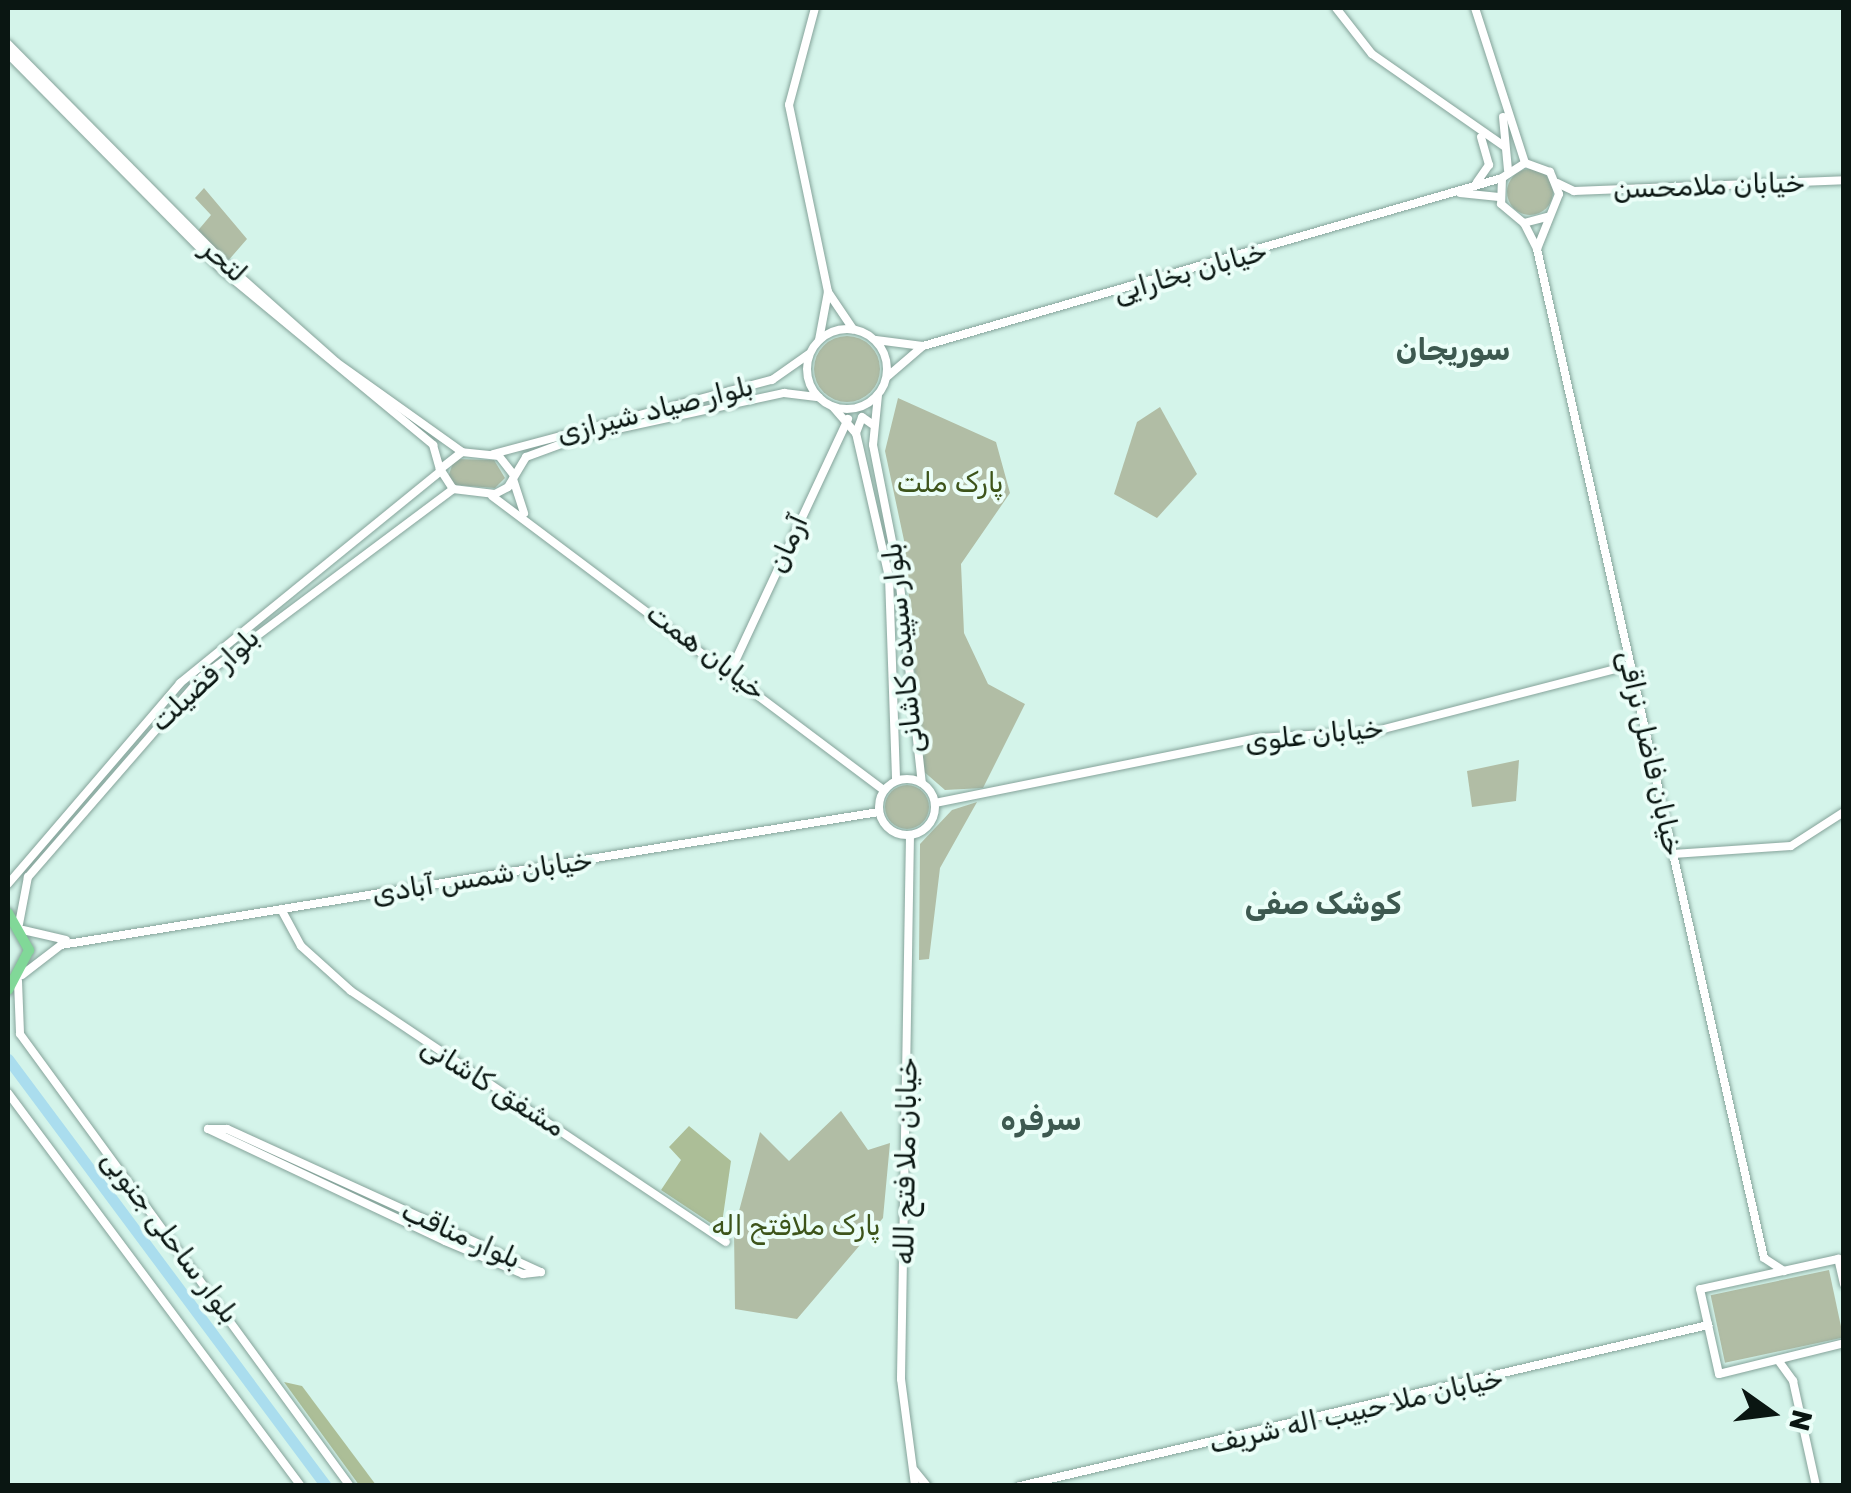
<!DOCTYPE html>
<meta charset="utf-8">
<style>
body{margin:0}
#map{position:relative;width:1851px;height:1493px;overflow:hidden;background:#d4f4ea;font-family:Rubik,Vazirmatn,sans-serif}
div>[style]{position:absolute}
.green>*{inset:0;background:#b1bda5;transform-origin:0 0}
.round{border-radius:50%}
.forest>*{inset:0;background:#acbe97}
.river>*{height:11px;margin:-5.5px;padding:0 5.5px;transform-origin:5.5px;border-radius:5.5px;background:#ade}
.roads{filter:drop-shadow(0 0 2px #85a39a) drop-shadow(0 0 2px #85a39a)}
.secondary>*{height:8px;margin:-4px;padding:0 4px;transform-origin:4px;border-radius:4px;background:#fff}
.secondary>.ring{margin:-4px;padding:0;box-sizing:content-box;background:none;border:8px solid #fff;border-radius:50%}
.highway>*{height:10px;margin:-5px;padding:0 5px;transform-origin:5px;border-radius:5px;background:#81d898}
span{translate:-50% -50%;white-space:nowrap;text-align:center;line-height:1.15;-webkit-text-stroke:8px #ebfef8;paint-order:stroke}
.street-label{font-size:28px;color:#0a1612}
.park-label{font-size:28px;color:#3d541a}
.neighbourhood-label{font-size:30px;color:#3d5950;font-weight:700}
.frame{position:absolute;inset:0;border:10px solid #0a1612;pointer-events:none}
.north{position:absolute;left:1721px;top:1363px;width:100px;height:100px;-webkit-text-stroke:8px #ebfef8;paint-order:stroke;rotate:104deg;font-size:28px;font-weight:700;line-height:40px;text-align:center;color:#0a1612}
.north::after{content:'';display:block;margin:auto;width:35px;height:45px;background:#0a1612;clip-path:polygon(50% 0,100% 100%,50% 72%,0 100%)}
</style>
<div id="map">
<div class="green">
<div class="round" style="left:1507px;top:169px;width:46px;height:46px"></div>
<div style="clip-path:polygon(204px 188px,247px 239px,227px 262px,195px 234px,211px 215px,195px 198px)"></div>
<div class="round" style="left:814px;top:336px;width:66px;height:66px"></div>
<div style="clip-path:polygon(898px 398px,996px 442px,1010px 493px,961px 564px,964px 633px,988px 684px,1025px 704px,983px 788px,945px 790px,922px 770px,905px 545px,885px 451px)"></div>
<div style="clip-path:polygon(1160px 407px,1197px 474px,1157px 518px,1114px 494px,1137px 422px)"></div>
<div style="clip-path:polygon(454px 459px,494px 460px,505px 478px,495px 488px,455px 485px,448px 478px)"></div>
<div style="clip-path:polygon(1519px 760px,1516px 801px,1472px 807px,1467px 771px)"></div>
<div class="round" style="left:885px;top:785px;width:44px;height:44px"></div>
<div style="clip-path:polygon(977px 802px,940px 868px,929px 959px,919px 960px,920px 844px,952px 810px)"></div>
<div style="clip-path:polygon(841px 1111px,868px 1150px,890px 1143px,883px 1218px,797px 1319px,735px 1309px,734px 1230px,760px 1132px,789px 1161px)"></div>
<div style="left:1829px;top:1270px;width:69px;height:121px;rotate:78deg"></div>
</div>
<div class="forest">
<div style="clip-path:polygon(689px 1126px,731px 1161px,721px 1230px,661px 1190px,681px 1160px,669px 1147px)"></div>
<div style="clip-path:polygon(284px 1382px,302px 1386px,376px 1485px,359px 1485px)"></div>
</div>
<div class="river">
<div style="left:8px;top:1059px;width:532px;rotate:53.32deg"></div>
</div>
<div class="roads">
<div class="secondary">
<div style="left:815px;top:8px;width:100px;rotate:105deg"></div>
<div style="left:789px;top:105px;width:191px;rotate:78.2deg"></div>
<div style="left:1336px;top:8px;width:58px;rotate:52deg"></div>
<div style="left:1372px;top:54px;width:161px;rotate:34.9deg"></div>
<div style="left:1475px;top:8px;width:163px;rotate:72.1deg"></div>
<div style="left:8px;top:44px;width:313px;rotate:45.3deg"></div>
<div style="left:228px;top:266px;width:144px;rotate:41.6deg"></div>
<div style="left:336px;top:362px;width:155px;rotate:35.5deg"></div>
<div style="left:8px;top:54px;width:305px;rotate:45.3deg"></div>
<div style="left:223px;top:271px;width:273px;rotate:39.6deg"></div>
<div style="left:433px;top:445px;width:25px;rotate:74deg"></div>
<div style="left:1503px;top:117px;width:53px;rotate:84.6deg"></div>
<div style="left:1477px;top:182px;width:21px;rotate:-55deg"></div>
<div style="left:1489px;top:165px;width:29px;rotate:-106deg"></div>
<div style="left:1557px;top:183px;width:19px;rotate:25deg"></div>
<div style="left:1574px;top:191px;width:270px;rotate:-2.3deg"></div>
<div style="left:1460px;top:193px;width:39px;rotate:6deg"></div>
<div style="left:1524px;top:223px;width:29px;rotate:63deg"></div>
<div style="left:1537px;top:249px;width:59px;rotate:-68.2deg"></div>
<div style="left:1559px;top:194px;width:24px;rotate:-112deg"></div>
<div style="left:1550px;top:172px;width:27px;rotate:-160deg"></div>
<div style="left:1525px;top:163px;width:27px;rotate:147deg"></div>
<div style="left:1502px;top:178px;width:26px;rotate:92deg"></div>
<div style="left:1501px;top:204px;width:30px;rotate:40deg"></div>
<div style="left:1524px;top:223px;width:24px;rotate:-15deg"></div>
<div style="left:1537px;top:249px;width:1034px;rotate:77.32deg"></div>
<div style="left:1764px;top:1258px;width:24px;rotate:33deg"></div>
<div class="ring" style="left:807px;top:329px;width:72px;height:72px"></div>
<div style="left:819px;top:340px;width:49px;rotate:-79.4deg"></div>
<div style="left:828px;top:292px;width:45px;rotate:56deg"></div>
<div style="left:876px;top:340px;width:47px;rotate:7.3deg"></div>
<div style="left:923px;top:346px;width:603px;rotate:-16.18deg"></div>
<div style="left:888px;top:376px;width:46px;rotate:-40.6deg"></div>
<div style="left:878px;top:395px;width:50px;rotate:95.7deg"></div>
<div style="left:873px;top:445px;width:134px;rotate:78.8deg"></div>
<div style="left:899px;top:576px;width:208px;rotate:83.7deg"></div>
<div style="left:833px;top:407px;width:35px;rotate:49deg"></div>
<div style="left:856px;top:433px;width:148px;rotate:77.1deg"></div>
<div style="left:889px;top:577px;width:204px;rotate:88deg"></div>
<div style="left:856px;top:433px;width:17px;rotate:-69deg"></div>
<div style="left:862px;top:417px;width:12px;rotate:35deg"></div>
<div style="left:493px;top:454px;width:289px;rotate:-14.9deg"></div>
<div style="left:772px;top:380px;width:45px;rotate:-35.1deg"></div>
<div style="left:513px;top:474px;width:23px;rotate:-128deg"></div>
<div style="left:499px;top:456px;width:37px;rotate:-174deg"></div>
<div style="left:462px;top:452px;width:28px;rotate:142deg"></div>
<div style="left:440px;top:469px;width:24px;rotate:57deg"></div>
<div style="left:453px;top:489px;width:42px;rotate:6.8deg"></div>
<div style="left:495px;top:494px;width:15px;rotate:-28deg"></div>
<div style="left:508px;top:487px;width:35px;rotate:-59deg"></div>
<div style="left:526px;top:457px;width:58px;rotate:-20.3deg"></div>
<div style="left:580px;top:437px;width:209px;rotate:-12.2deg"></div>
<div style="left:784px;top:393px;width:35px;rotate:7deg"></div>
<div style="left:513px;top:479px;width:36px;rotate:72deg"></div>
<div style="left:492px;top:496px;width:490px;rotate:36.9deg"></div>
<div style="left:731px;top:670px;width:277px;rotate:-65deg"></div>
<div class="ring" style="left:879px;top:779px;width:48px;height:48px"></div>
<div style="left:935px;top:803px;width:329px;rotate:-11.4deg"></div>
<div style="left:1258px;top:738px;width:118px;rotate:-3.4deg"></div>
<div style="left:1376px;top:731px;width:263px;rotate:-14.5deg"></div>
<div style="left:910px;top:835px;width:544px;rotate:90.95deg"></div>
<div style="left:901px;top:1379px;width:108px;rotate:82.5deg"></div>
<div style="left:1673px;top:854px;width:118px;rotate:-3.9deg"></div>
<div style="left:1791px;top:846px;width:63px;rotate:-32.7deg"></div>
<div style="left:8px;top:884px;width:265px;rotate:-49.4deg"></div>
<div style="left:180px;top:683px;width:335px;rotate:-39.1deg"></div>
<div style="left:281px;top:909px;width:42px;rotate:61.6deg"></div>
<div style="left:301px;top:946px;width:67px;rotate:42deg"></div>
<div style="left:351px;top:991px;width:451px;rotate:33.8deg"></div>
<div style="left:19px;top:924px;width:48px;rotate:-79.2deg"></div>
<div style="left:28px;top:877px;width:265px;rotate:-49deg"></div>
<div style="left:202px;top:677px;width:314px;rotate:-36.8deg"></div>
<div style="left:23px;top:930px;width:44px;rotate:13.1deg"></div>
<div style="left:22px;top:975px;width:49px;rotate:-37.6deg"></div>
<div style="left:61px;top:945px;width:829px;rotate:-9.24deg"></div>
<div style="left:18px;top:981px;width:53px;rotate:87.8deg"></div>
<div style="left:20px;top:1034px;width:560px;rotate:53.87deg"></div>
<div style="left:8px;top:1093px;width:490px;rotate:53.3deg"></div>
<div style="left:208px;top:1129px;width:262px;rotate:25.3deg"></div>
<div style="left:445px;top:1241px;width:85px;rotate:22.9deg"></div>
<div style="left:523px;top:1274px;width:18px;rotate:-6deg"></div>
<div style="left:208px;top:1129px;width:19px"></div>
<div style="left:227px;top:1129px;width:345px;rotate:24.5deg"></div>
<div style="left:1844px;top:1284px;width:26px;rotate:-103deg"></div>
<div style="left:1838px;top:1259px;width:141px;rotate:167.7deg"></div>
<div style="left:1700px;top:1289px;width:87px;rotate:77.4deg"></div>
<div style="left:1719px;top:1374px;width:129px;rotate:-13.9deg"></div>
<div style="left:1778px;top:1360px;width:26px;rotate:54deg"></div>
<div style="left:1793px;top:1381px;width:107px;rotate:77.6deg"></div>
<div style="left:914px;top:1470px;width:21px;rotate:51deg"></div>
<div style="left:1020px;top:1486px;width:707px;rotate:-13.17deg"></div>
</div>
<div class="highway">
<div style="left:8px;top:913px;width:43px;rotate:60.4deg"></div>
<div style="left:29px;top:950px;width:45px;rotate:117.7deg"></div>
</div>
</div>
<div class="street-label">
<span style="left:1709px;top:186px;rotate:-2deg">خیابان ملامحسن</span>
<span style="left:224px;top:261px;rotate:42deg">لتحر</span>
<span style="left:1190px;top:272px;rotate:-16deg">خیابان بخارایی</span>
<span style="left:655px;top:410px;rotate:-14deg">بلوار صیاد شیرازی</span>
<span style="left:788px;top:544px;rotate:-66deg">آرمان</span>
<span style="left:903px;top:648px;rotate:-96deg">بلوار سپیده کاشانی</span>
<span style="left:706px;top:652px;rotate:37deg">خیابان همت</span>
<span style="left:205px;top:680px;rotate:-43deg">بلوار فضیلت</span>
<span style="left:1314px;top:735px;rotate:-6deg">خیابان علوی</span>
<span style="left:1650px;top:753px;rotate:77deg">خیابان فاضل نراقی</span>
<span style="left:482px;top:877px;rotate:-9deg">خیابان شمس آبادی</span>
<span style="left:493px;top:1087px;rotate:32deg">مشفق کاشانی</span>
<span style="left:906px;top:1161px;rotate:-89deg">خیابان ملا فتح الله</span>
<span style="left:461px;top:1235px;rotate:24deg">بلوار مناقب</span>
<span style="left:170px;top:1237px;rotate:53deg">بلوار ساحلی جنوبی</span>
<span style="left:1356px;top:1411px;rotate:-13deg">خیابان ملا حبیب اله شریف</span>
</div>
<div class="park-label">
<span style="left:950px;top:483px">پارک ملت</span>
<span style="left:796px;top:1226px">پارک ملافتح اله</span>
</div>
<div class="neighbourhood-label">
<span style="left:1453px;top:350px">سوریجان</span>
<span style="left:1323px;top:904px">کوشک صفی</span>
<span style="left:1041px;top:1120px">سرفره</span>
</div>
<div class="frame"></div>
<div class="north">N</div>
</div>
